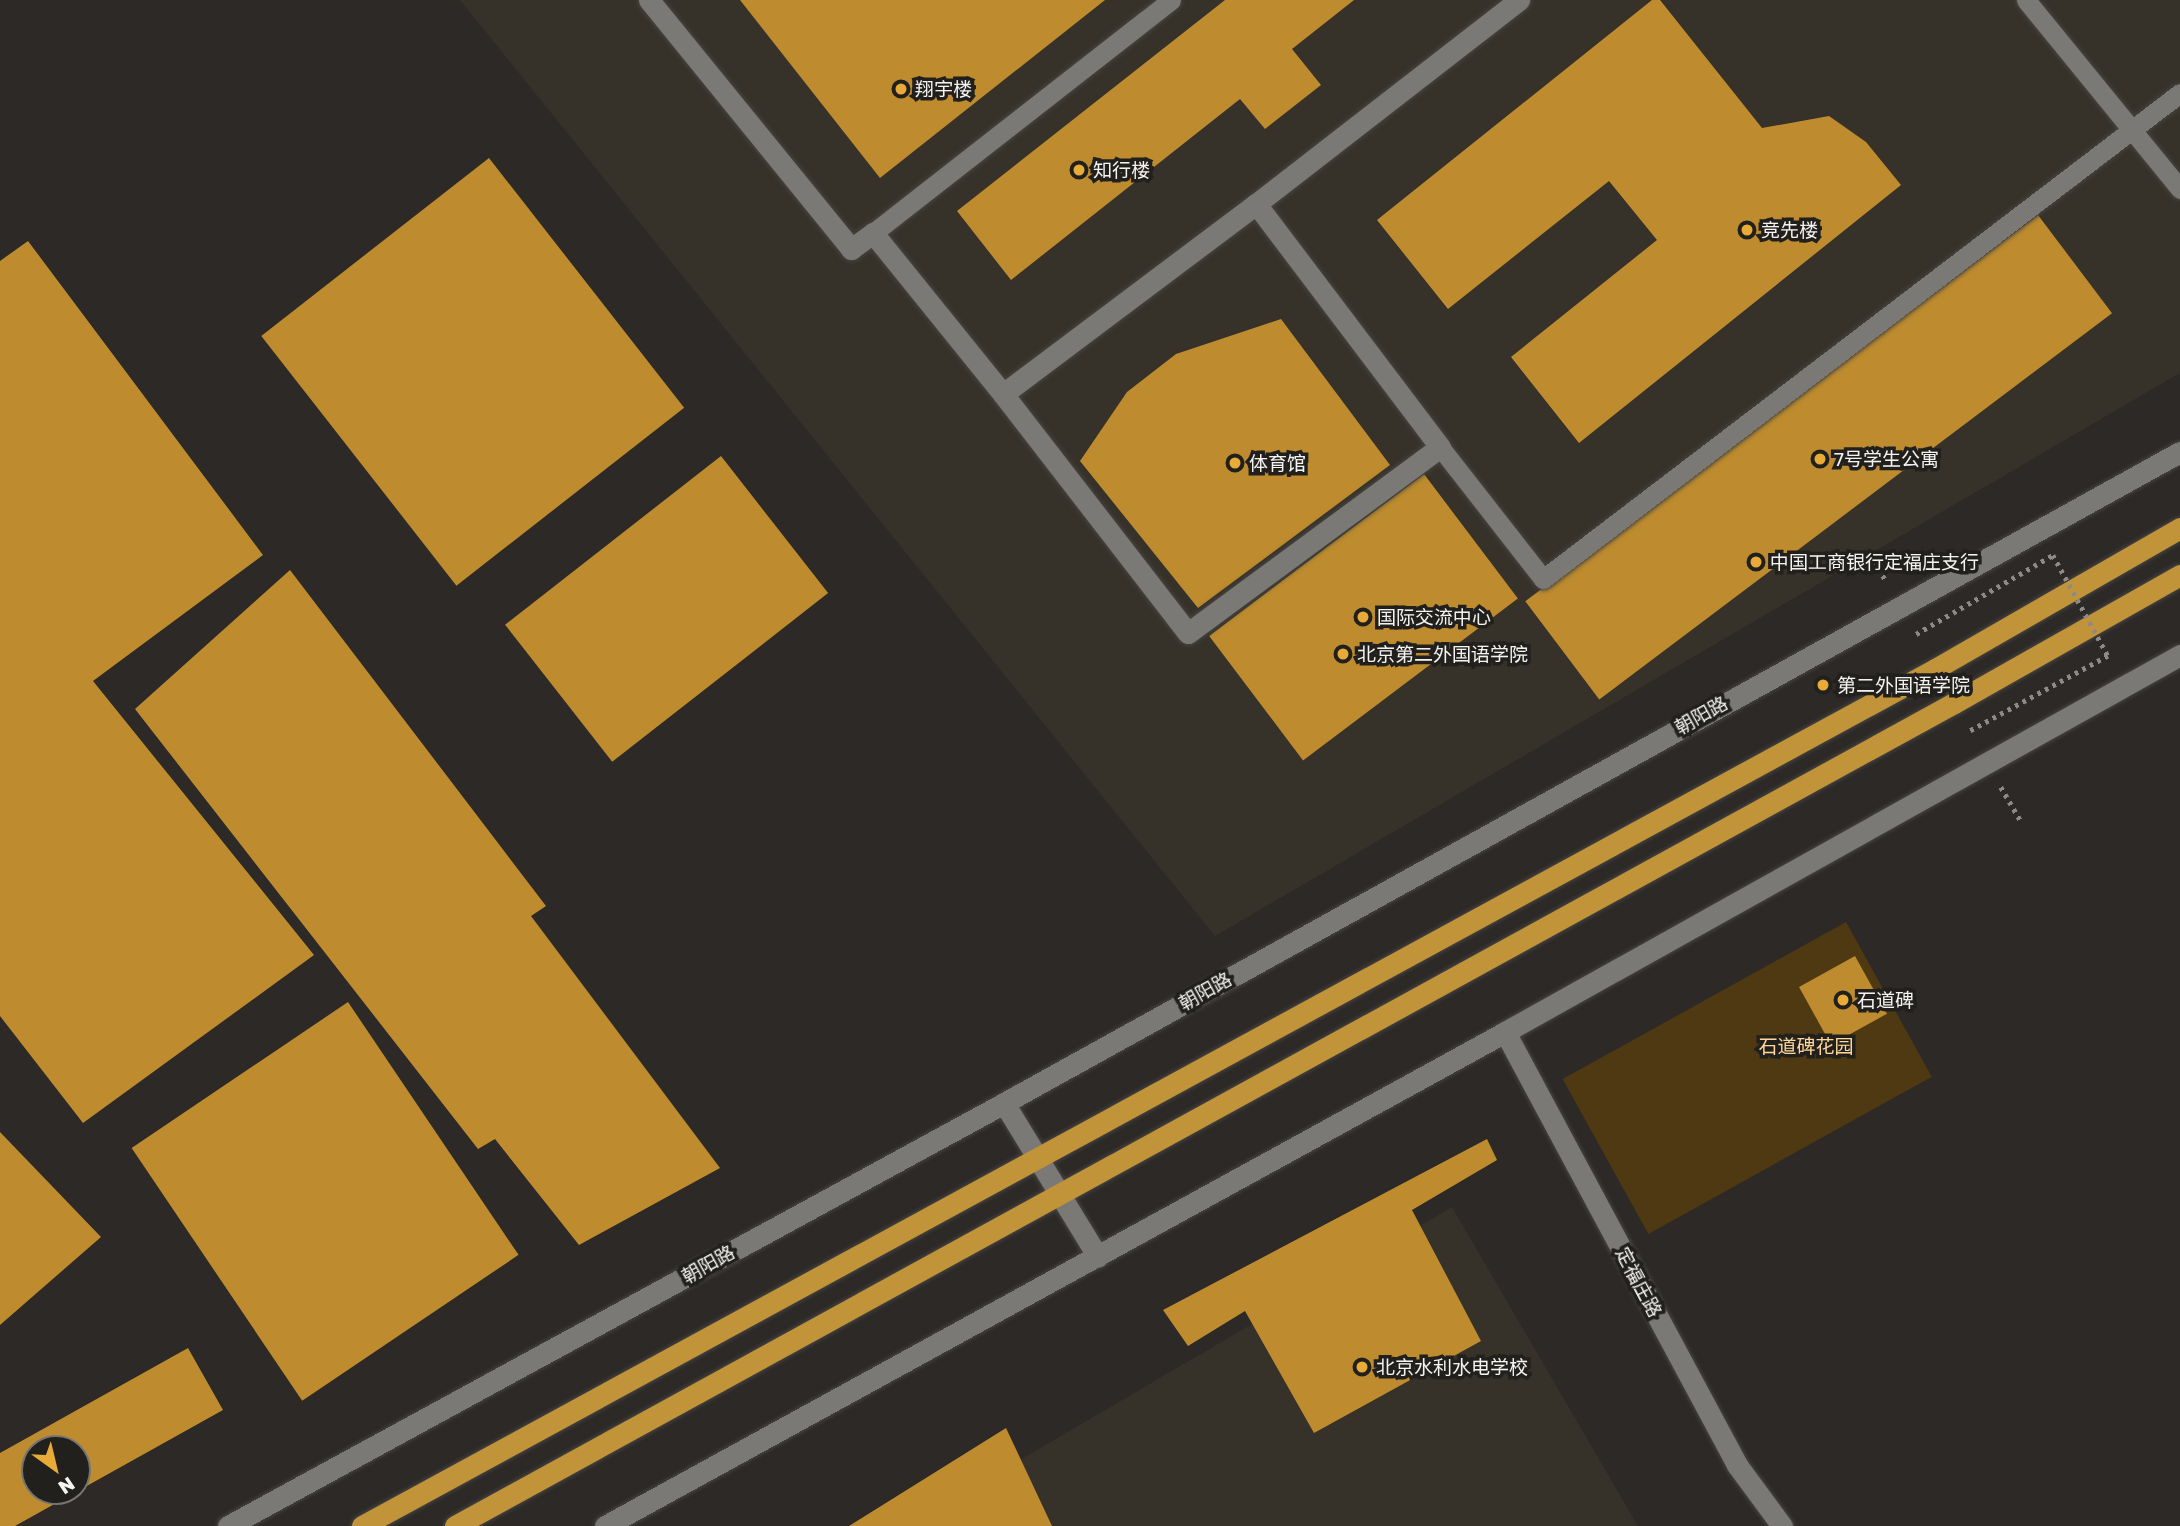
<!DOCTYPE html>
<meta charset="utf-8">
<style>
body{margin:0}
#map{position:relative;width:2180px;height:1526px;overflow:hidden;background:#2c2926;font-family:"Golos Text","Noto Sans SC",sans-serif}
div>[style]{position:absolute}
.built>*{inset:0;background:#373229}
.green>*{inset:0;background:#4f3912;transform-origin:0 0}
.building>*{inset:0;background:#be8c2e;transform-origin:0 0}
.path>*{height:4.5px;margin-top:-2.25px;transform-origin:0;background:repeating-linear-gradient(90deg,#8d8a88 0 3.5px,transparent 0 8.5px)}
.roads{filter:drop-shadow(0 0 2px #464441) drop-shadow(0 0 2px #464441)}
.service>*{height:19px;margin:-9.5px;padding:0 9.5px;transform-origin:9.5px;border-radius:9.5px;background:#7b7975}
.minor>*{height:21px;margin:-10.5px;padding:0 10.5px;transform-origin:10.5px;border-radius:10.5px;background:#7b7975}
.tertiary>*{height:21px;margin:-10.5px;padding:0 10.5px;transform-origin:10.5px;border-radius:10.5px;background:#7b7975}
.trunk>*{height:21px;margin:-10.5px;padding:0 10.5px;transform-origin:10.5px;border-radius:10.5px;background:#c29439}
.path-bridge>*{height:4.5px;margin-top:-2.25px;transform-origin:0;background:repeating-linear-gradient(90deg,#8d8a88 0 3.5px,transparent 0 8.5px)}
.dots>*{width:19px;height:19px;translate:-50% -50%;box-sizing:border-box;border:4px solid #22201d;border-radius:50%}
span{translate:-50% -50%;white-space:nowrap;text-align:center;line-height:1.15;-webkit-text-stroke:7px #22201d;paint-order:stroke}
.poi-label{font-size:19px;color:#f5f3f1}
.left{translate:0 -50%;text-align:left}
.street-label{font-size:19px;color:#f5f3f1}
.park-label{font-size:19px;color:#ffd798}
.north{position:absolute;left:21px;top:1435px;width:70px;height:70px;box-sizing:border-box;background:#22201d;border:2px solid #767472;border-radius:50%;rotate:146deg;font-size:19px;font-weight:700;line-height:28px;text-align:center;color:#f5f3f1}
.north::after{content:'';display:block;margin:auto;width:24px;height:32px;background:#e8ab37;clip-path:polygon(50% 0,100% 100%,50% 72%,0 100%)}
</style>
<div id="map">
<div class="built">
<div style="clip-path:polygon(460px 0,2180px 0,2180px 373px,1215px 936px)"></div>
<div style="clip-path:polygon(1452px 1207px,1638px 1526px,907px 1526px)"></div>
</div>
<div class="green">
<div style="left:1846px;top:922px;width:177px;height:324px;rotate:61deg"></div>
</div>
<div class="building">
<div style="clip-path:polygon(740px 0,1105px 0,880px 178px)"></div>
<div style="clip-path:polygon(1225px 0,1354px 0,1292px 49px,1321px 85px,1265px 129px,1240px 99px,1011px 280px,957px 211px)"></div>
<div style="clip-path:polygon(1652px 0,1660px 0,1762px 128px,1829px 116px,1866px 142px,1901px 185px,1579px 443px,1511px 357px,1657px 240px,1609px 181px,1448px 309px,1377px 220px)"></div>
<div style="left:489px;top:158px;width:317px;height:289px;rotate:52deg"></div>
<div style="left:2038px;top:215px;width:123px;height:642px;rotate:53deg"></div>
<div style="clip-path:polygon(28px 241px,263px 555px,93px 681px,314px 955px,83px 1123px,0 1016px,0 261px)"></div>
<div style="clip-path:polygon(1281px 319px,1390px 465px,1198px 608px,1080px 461px,1127px 392px,1176px 354px)"></div>
<div style="left:721px;top:456px;width:174px;height:274px;rotate:52deg"></div>
<div style="left:1424px;top:474px;width:156px;height:269px;rotate:53deg"></div>
<div style="clip-path:polygon(290px 570px,546px 906px,531px 916px,720px 1168px,579px 1245px,495px 1139px,478px 1149px,135px 709px)"></div>
<div style="left:1855px;top:956px;width:66px;height:64px;rotate:61deg"></div>
<div style="left:348px;top:1002px;width:305px;height:261px;rotate:56deg"></div>
<div style="clip-path:polygon(0 1132px,101px 1237px,0 1325px)"></div>
<div style="clip-path:polygon(1487px 1139px,1497px 1160px,1412px 1210px,1481px 1341px,1314px 1433px,1245px 1311px,1188px 1346px,1163px 1310px)"></div>
<div style="clip-path:polygon(evenodd,188px 1348px,223px 1410px,15px 1526px,0 1526px,0 1453px,188px 1348px,35px 1449px,77px 1449px,77px 1491px,35px 1491px,35px 1449px)"></div>
<div style="clip-path:polygon(1006px 1428px,1052px 1526px,849px 1526px)"></div>
</div>
<div class="path">
<div style="left:1871px;top:553px;width:32px;rotate:62deg"></div>
<div style="left:2001px;top:787px;width:42px;rotate:59.7deg"></div>
</div>
<div class="roads">
<div class="service">
<div style="left:2026px;top:0;width:244px;rotate:50.8deg"></div>
<div style="left:873px;top:233px;width:378px;rotate:-38deg"></div>
<div style="left:1440px;top:447px;width:167px;rotate:52deg"></div>
<div style="left:1543px;top:579px;width:801px;rotate:-37.34deg"></div>
</div>
<div class="minor">
<div style="left:649px;top:0;width:321px;rotate:50.9deg"></div>
<div style="left:851px;top:249px;width:27px;rotate:-36deg"></div>
<div style="left:873px;top:233px;width:207px;rotate:51.1deg"></div>
<div style="left:1003px;top:394px;width:302px;rotate:52.3deg"></div>
<div style="left:1188px;top:633px;width:313px;rotate:-36.4deg"></div>
<div style="left:1440px;top:447px;width:305px;rotate:-127.1deg"></div>
<div style="left:1256px;top:204px;width:316px;rotate:143.1deg"></div>
<div style="left:1256px;top:204px;width:333px;rotate:-37.8deg"></div>
<div style="left:1505px;top:1032px;width:491px;rotate:61.8deg"></div>
<div style="left:1737px;top:1465px;width:76px;rotate:53.6deg"></div>
</div>
<div class="tertiary">
<div style="left:1004px;top:1103px;width:180px;rotate:58.6deg"></div>
<div style="left:228px;top:1526px;width:884px;rotate:-28.59deg"></div>
<div style="left:1004px;top:1103px;width:1344px;rotate:-28.97deg"></div>
<div style="left:605px;top:1526px;width:1027px;rotate:-28.76deg"></div>
<div style="left:1505px;top:1032px;width:773px;rotate:-29.18deg"></div>
</div>
<div class="trunk">
<div style="left:362px;top:1526px;width:1791px;rotate:-28.58deg"></div>
<div style="left:1935px;top:669px;width:283px;rotate:-29.9deg"></div>
<div style="left:455px;top:1526px;width:1710px;rotate:-28.77deg"></div>
<div style="left:1954px;top:703px;width:260px;rotate:-29.5deg"></div>
</div>
</div>
<div class="path-bridge">
<div style="left:1916px;top:634px;width:158px;rotate:-30deg"></div>
<div style="left:2053px;top:555px;width:115px;rotate:61.4deg"></div>
<div style="left:2108px;top:656px;width:157px;rotate:151.5deg"></div>
</div>
<div class="dots">
<div style="left:901px;top:89px;background:#e8ab37"></div>
<div style="left:1079px;top:170px;background:#e8ab37"></div>
<div style="left:1747px;top:230px;background:#e8ab37"></div>
<div style="left:1820px;top:459px;background:#e8ab37"></div>
<div style="left:1235px;top:463px;background:#e8ab37"></div>
<div style="left:1756px;top:562px;background:#e8ab37"></div>
<div style="left:1363px;top:617px;background:#e8ab37"></div>
<div style="left:1343px;top:654px;background:#e8ab37"></div>
<div style="left:1823px;top:685px;background:#e8ab37"></div>
<div style="left:1843px;top:1000px;background:#e8ab37"></div>
<div style="left:1362px;top:1367px;background:#e8ab37"></div>
</div>
<div class="poi-label">
<span class="left" style="left:915px;top:89px">翔宇楼</span>
<span class="left" style="left:1093px;top:170px">知行楼</span>
<span class="left" style="left:1761px;top:230px">竞先楼</span>
<span class="left" style="left:1834px;top:459px">7号学生公寓</span>
<span class="left" style="left:1249px;top:463px">体育馆</span>
<span class="left" style="left:1770px;top:562px">中国工商银行定福庄支行</span>
<span class="left" style="left:1377px;top:617px">国际交流中心</span>
<span class="left" style="left:1357px;top:654px">北京第二外国语学院</span>
<span class="left" style="left:1837px;top:685px">第二外国语学院</span>
<span class="left" style="left:1857px;top:1000px">石道碑</span>
<span class="left" style="left:1376px;top:1367px">北京水利水电学校</span>
</div>
<div class="street-label">
<span style="left:1701px;top:715px;rotate:-29deg">朝阳路</span>
<span style="left:1205px;top:991px;rotate:-29deg">朝阳路</span>
<span style="left:708px;top:1264px;rotate:-29deg">朝阳路</span>
<span style="left:1639px;top:1282px;rotate:62deg">定福庄路</span>
</div>
<div class="park-label">
<span style="left:1806px;top:1046px">石道碑花园</span>
</div>
<div class="north">N</div>
</div>
